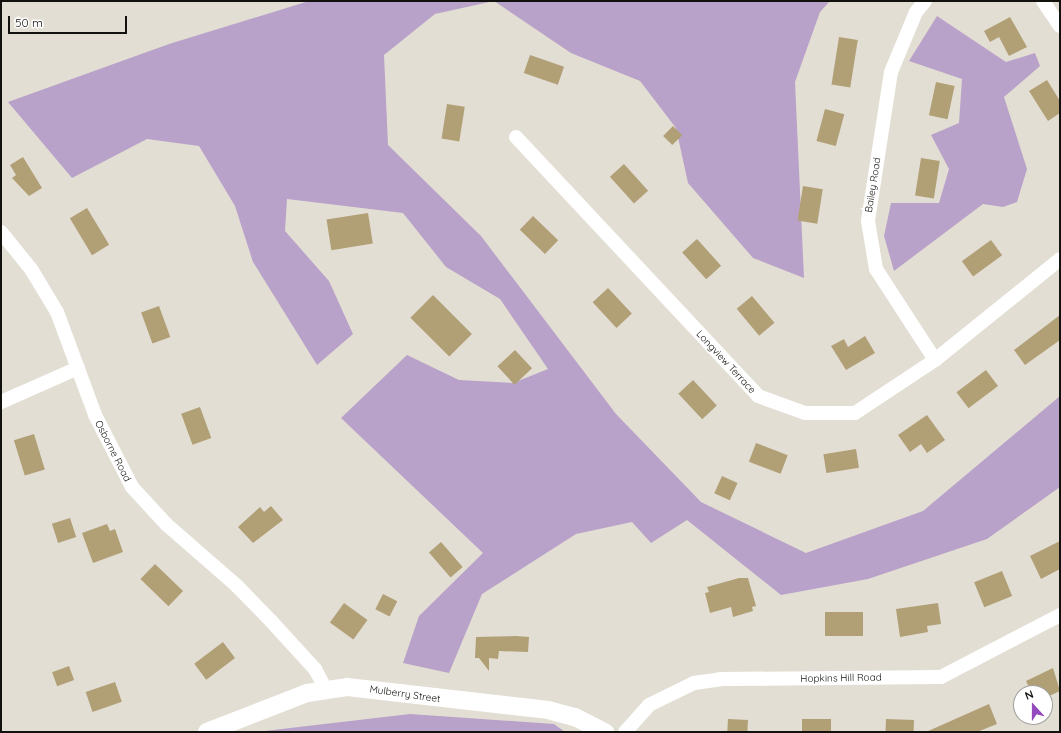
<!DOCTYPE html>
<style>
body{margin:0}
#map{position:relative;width:1061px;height:733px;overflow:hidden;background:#e3ded3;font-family:Quicksand,sans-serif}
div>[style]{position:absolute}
.forest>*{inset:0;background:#b9a2c9}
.building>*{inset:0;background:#b19f76;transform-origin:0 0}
.minor>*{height:14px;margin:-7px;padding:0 7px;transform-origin:7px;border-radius:7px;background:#fff}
.tertiary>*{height:18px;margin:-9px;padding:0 9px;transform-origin:9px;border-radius:9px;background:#fff}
span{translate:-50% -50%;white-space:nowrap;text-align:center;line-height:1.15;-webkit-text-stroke:3.5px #fff;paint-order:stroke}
.street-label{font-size:10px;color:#12110d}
.frame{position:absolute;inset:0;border:2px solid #12110d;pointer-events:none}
.north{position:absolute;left:1013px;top:685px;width:40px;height:40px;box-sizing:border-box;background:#fff;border:1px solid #a0a09e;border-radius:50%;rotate:339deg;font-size:11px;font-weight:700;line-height:16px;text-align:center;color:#12110d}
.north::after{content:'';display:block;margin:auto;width:14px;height:18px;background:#944abd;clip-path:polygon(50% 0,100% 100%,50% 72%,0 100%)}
.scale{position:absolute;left:8px;top:16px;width:119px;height:18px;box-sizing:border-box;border:2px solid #12110d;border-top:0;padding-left:5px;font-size:12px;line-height:14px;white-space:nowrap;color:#12110d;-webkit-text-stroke:3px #fff;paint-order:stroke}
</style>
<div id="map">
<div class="forest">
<div style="clip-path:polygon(309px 1px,830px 1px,820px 12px,795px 82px,804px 278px,753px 258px,688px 183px,676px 128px,640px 81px,571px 53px,494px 1px,435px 14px,384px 55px,388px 145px,481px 236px,616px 414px,701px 502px,806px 553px,923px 511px,1060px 396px,1060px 487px,987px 539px,868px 579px,781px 595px,687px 520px,651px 543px,632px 522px,576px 534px,482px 594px,449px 673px,403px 663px,419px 616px,483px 553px,341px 418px,407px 355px,459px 380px,513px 383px,548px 369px,500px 299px,446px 267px,403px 213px,287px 199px,285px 231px,329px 281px,353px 334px,317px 365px,253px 262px,235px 206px,199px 146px,147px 139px,72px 178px,8px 102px,169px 44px)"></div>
<div style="clip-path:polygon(937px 16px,1006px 62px,1035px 53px,1040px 66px,1004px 97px,1027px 169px,1017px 202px,1003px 207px,983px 204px,894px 271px,884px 236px,891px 203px,939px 203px,949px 169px,931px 135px,959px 123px,962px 79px,909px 61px)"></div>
<div style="clip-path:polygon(410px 714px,554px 724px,565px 732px,256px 732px)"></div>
</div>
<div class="building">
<div style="clip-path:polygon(1010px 17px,1027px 47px,1009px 56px,999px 37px,990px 42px,984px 31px)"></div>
<div style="left:839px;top:37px;width:19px;height:48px;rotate:9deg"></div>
<div style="left:530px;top:55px;width:36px;height:19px;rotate:19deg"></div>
<div style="clip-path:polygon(1047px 80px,1060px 101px,1060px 113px,1048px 121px,1029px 91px)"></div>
<div style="left:936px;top:82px;width:19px;height:34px;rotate:12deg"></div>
<div style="left:447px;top:104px;width:18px;height:35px;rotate:9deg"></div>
<div style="left:825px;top:109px;width:20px;height:33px;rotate:15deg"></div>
<div style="left:673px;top:126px;width:13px;height:14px;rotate:45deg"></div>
<div style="clip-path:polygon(23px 157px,42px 188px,29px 196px,12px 178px,16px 175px,10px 165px)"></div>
<div style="left:921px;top:158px;width:19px;height:38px;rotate:9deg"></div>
<div style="left:624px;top:164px;width:36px;height:19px;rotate:48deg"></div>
<div style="left:803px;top:186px;width:20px;height:35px;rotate:9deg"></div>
<div style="left:87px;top:208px;width:43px;height:20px;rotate:59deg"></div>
<div style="left:368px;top:213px;width:31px;height:42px;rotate:81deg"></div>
<div style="left:533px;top:216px;width:35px;height:19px;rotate:44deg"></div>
<div style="left:697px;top:239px;width:36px;height:20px;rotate:48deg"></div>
<div style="left:991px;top:240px;width:19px;height:36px;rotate:54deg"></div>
<div style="left:608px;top:288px;width:35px;height:21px;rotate:47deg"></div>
<div style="left:433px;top:295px;width:55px;height:32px;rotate:45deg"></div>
<div style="left:752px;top:296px;width:35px;height:20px;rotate:50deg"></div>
<div style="left:159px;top:306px;width:33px;height:19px;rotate:70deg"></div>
<div style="clip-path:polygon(1060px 315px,1060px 340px,1025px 365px,1014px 350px)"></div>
<div style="clip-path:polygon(865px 336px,875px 353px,846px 370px,831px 346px,844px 339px,848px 347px)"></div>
<div style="left:515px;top:350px;width:25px;height:24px;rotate:47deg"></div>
<div style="left:986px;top:370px;width:20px;height:37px;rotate:53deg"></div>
<div style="left:693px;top:380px;width:35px;height:20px;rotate:47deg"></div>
<div style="left:200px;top:407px;width:33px;height:20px;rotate:70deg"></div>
<div style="clip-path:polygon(927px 415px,945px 440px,927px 453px,921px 444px,910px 452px,898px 435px)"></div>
<div style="left:34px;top:434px;width:37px;height:21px;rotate:73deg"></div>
<div style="left:756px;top:443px;width:34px;height:20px;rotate:21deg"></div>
<div style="left:856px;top:449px;width:19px;height:33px;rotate:81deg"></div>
<div style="left:722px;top:476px;width:17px;height:19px;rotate:24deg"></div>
<div style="clip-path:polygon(271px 506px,283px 520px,253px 543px,238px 527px,260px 507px,264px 512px)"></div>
<div style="left:70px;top:518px;width:20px;height:19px;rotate:72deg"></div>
<div style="clip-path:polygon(107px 524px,110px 531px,115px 529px,123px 552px,93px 563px,82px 533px)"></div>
<div style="clip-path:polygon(1060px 541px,1060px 569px,1041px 579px,1030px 556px)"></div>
<div style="left:441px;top:542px;width:33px;height:16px;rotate:49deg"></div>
<div style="left:155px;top:564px;width:39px;height:21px;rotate:44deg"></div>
<div style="left:1002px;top:571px;width:27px;height:30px;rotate:68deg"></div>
<div style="clip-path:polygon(739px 578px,748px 578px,756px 606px,752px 607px,753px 611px,733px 617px,731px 607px,710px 613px,705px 593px,709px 592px,707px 587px)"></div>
<div style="left:383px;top:594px;width:16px;height:17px;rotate:27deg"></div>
<div style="left:344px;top:603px;width:29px;height:24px;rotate:36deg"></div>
<div style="clip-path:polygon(938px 603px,941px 624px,927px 626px,928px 632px,900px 637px,896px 609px)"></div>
<div style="left:825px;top:612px;width:38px;height:24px"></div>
<div style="clip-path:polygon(516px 636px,529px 637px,528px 652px,499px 651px,498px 659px,489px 658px,489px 671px,479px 658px,475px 658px,476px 637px)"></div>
<div style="left:223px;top:642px;width:20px;height:36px;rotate:53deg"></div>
<div style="left:69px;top:666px;width:15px;height:18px;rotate:70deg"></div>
<div style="clip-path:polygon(1053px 668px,1060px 691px,1045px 698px,1045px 693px,1032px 693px,1026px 681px)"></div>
<div style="left:115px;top:682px;width:21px;height:31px;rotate:71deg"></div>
<div style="clip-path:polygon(989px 704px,997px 724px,977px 732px,926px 732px)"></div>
<div style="left:728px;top:719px;width:20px;height:13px;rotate:3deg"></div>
<div style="left:831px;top:719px;width:13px;height:29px;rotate:90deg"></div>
<div style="left:886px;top:719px;width:28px;height:13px;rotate:2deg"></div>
</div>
<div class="minor">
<div style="left:925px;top:1px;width:14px;rotate:129deg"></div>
<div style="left:916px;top:12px;width:65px;rotate:112.6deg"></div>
<div style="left:891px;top:72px;width:151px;rotate:98.8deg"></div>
<div style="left:868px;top:221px;width:49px;rotate:80.5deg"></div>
<div style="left:876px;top:269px;width:108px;rotate:57deg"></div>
<div style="left:1043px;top:1px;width:30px;rotate:56deg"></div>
<div style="left:516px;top:137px;width:354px;rotate:46.9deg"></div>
<div style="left:758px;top:396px;width:50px;rotate:19.9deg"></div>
<div style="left:805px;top:413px;width:50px"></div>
<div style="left:855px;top:413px;width:96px;rotate:-33.5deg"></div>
<div style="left:935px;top:360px;width:161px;rotate:-38.9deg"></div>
<div style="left:1px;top:232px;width:48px;rotate:51deg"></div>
<div style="left:31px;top:269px;width:50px;rotate:58.8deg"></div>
<div style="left:57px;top:312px;width:110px;rotate:69.7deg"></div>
<div style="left:95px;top:415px;width:81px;rotate:62.8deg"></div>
<div style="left:132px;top:487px;width:50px;rotate:47.4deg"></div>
<div style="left:166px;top:524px;width:94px;rotate:41.1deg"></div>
<div style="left:237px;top:586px;width:49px;rotate:45.8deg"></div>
<div style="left:271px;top:621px;width:65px;rotate:47.5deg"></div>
<div style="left:315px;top:669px;width:21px;rotate:62deg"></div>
<div style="left:1px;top:402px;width:84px;rotate:-23.8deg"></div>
<div style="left:625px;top:732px;width:36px;rotate:-48deg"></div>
<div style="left:649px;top:705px;width:50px;rotate:-26.1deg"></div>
<div style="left:694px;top:683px;width:27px;rotate:-8deg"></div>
<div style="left:721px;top:679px;width:220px;rotate:-0.5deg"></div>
<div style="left:941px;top:677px;width:134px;rotate:-27.5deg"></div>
</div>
<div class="tertiary">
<div style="left:207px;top:732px;width:107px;rotate:-21.3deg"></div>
<div style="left:307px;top:693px;width:40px;rotate:-8.5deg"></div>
<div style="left:347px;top:687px;width:202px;rotate:6.5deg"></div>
<div style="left:548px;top:710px;width:28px;rotate:15deg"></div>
<div style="left:575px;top:717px;width:34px;rotate:27deg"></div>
</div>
<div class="street-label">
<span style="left:873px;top:185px;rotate:-81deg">Bailey Road</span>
<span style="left:726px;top:362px;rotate:47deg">Longview Terrace</span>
<span style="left:113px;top:451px;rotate:63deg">Osborne Road</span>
<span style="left:841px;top:678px;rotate:-1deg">Hopkins Hill Road</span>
<span style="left:405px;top:694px;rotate:8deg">Mulberry Street</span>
</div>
<div class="frame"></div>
<div class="north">N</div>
<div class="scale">50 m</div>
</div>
